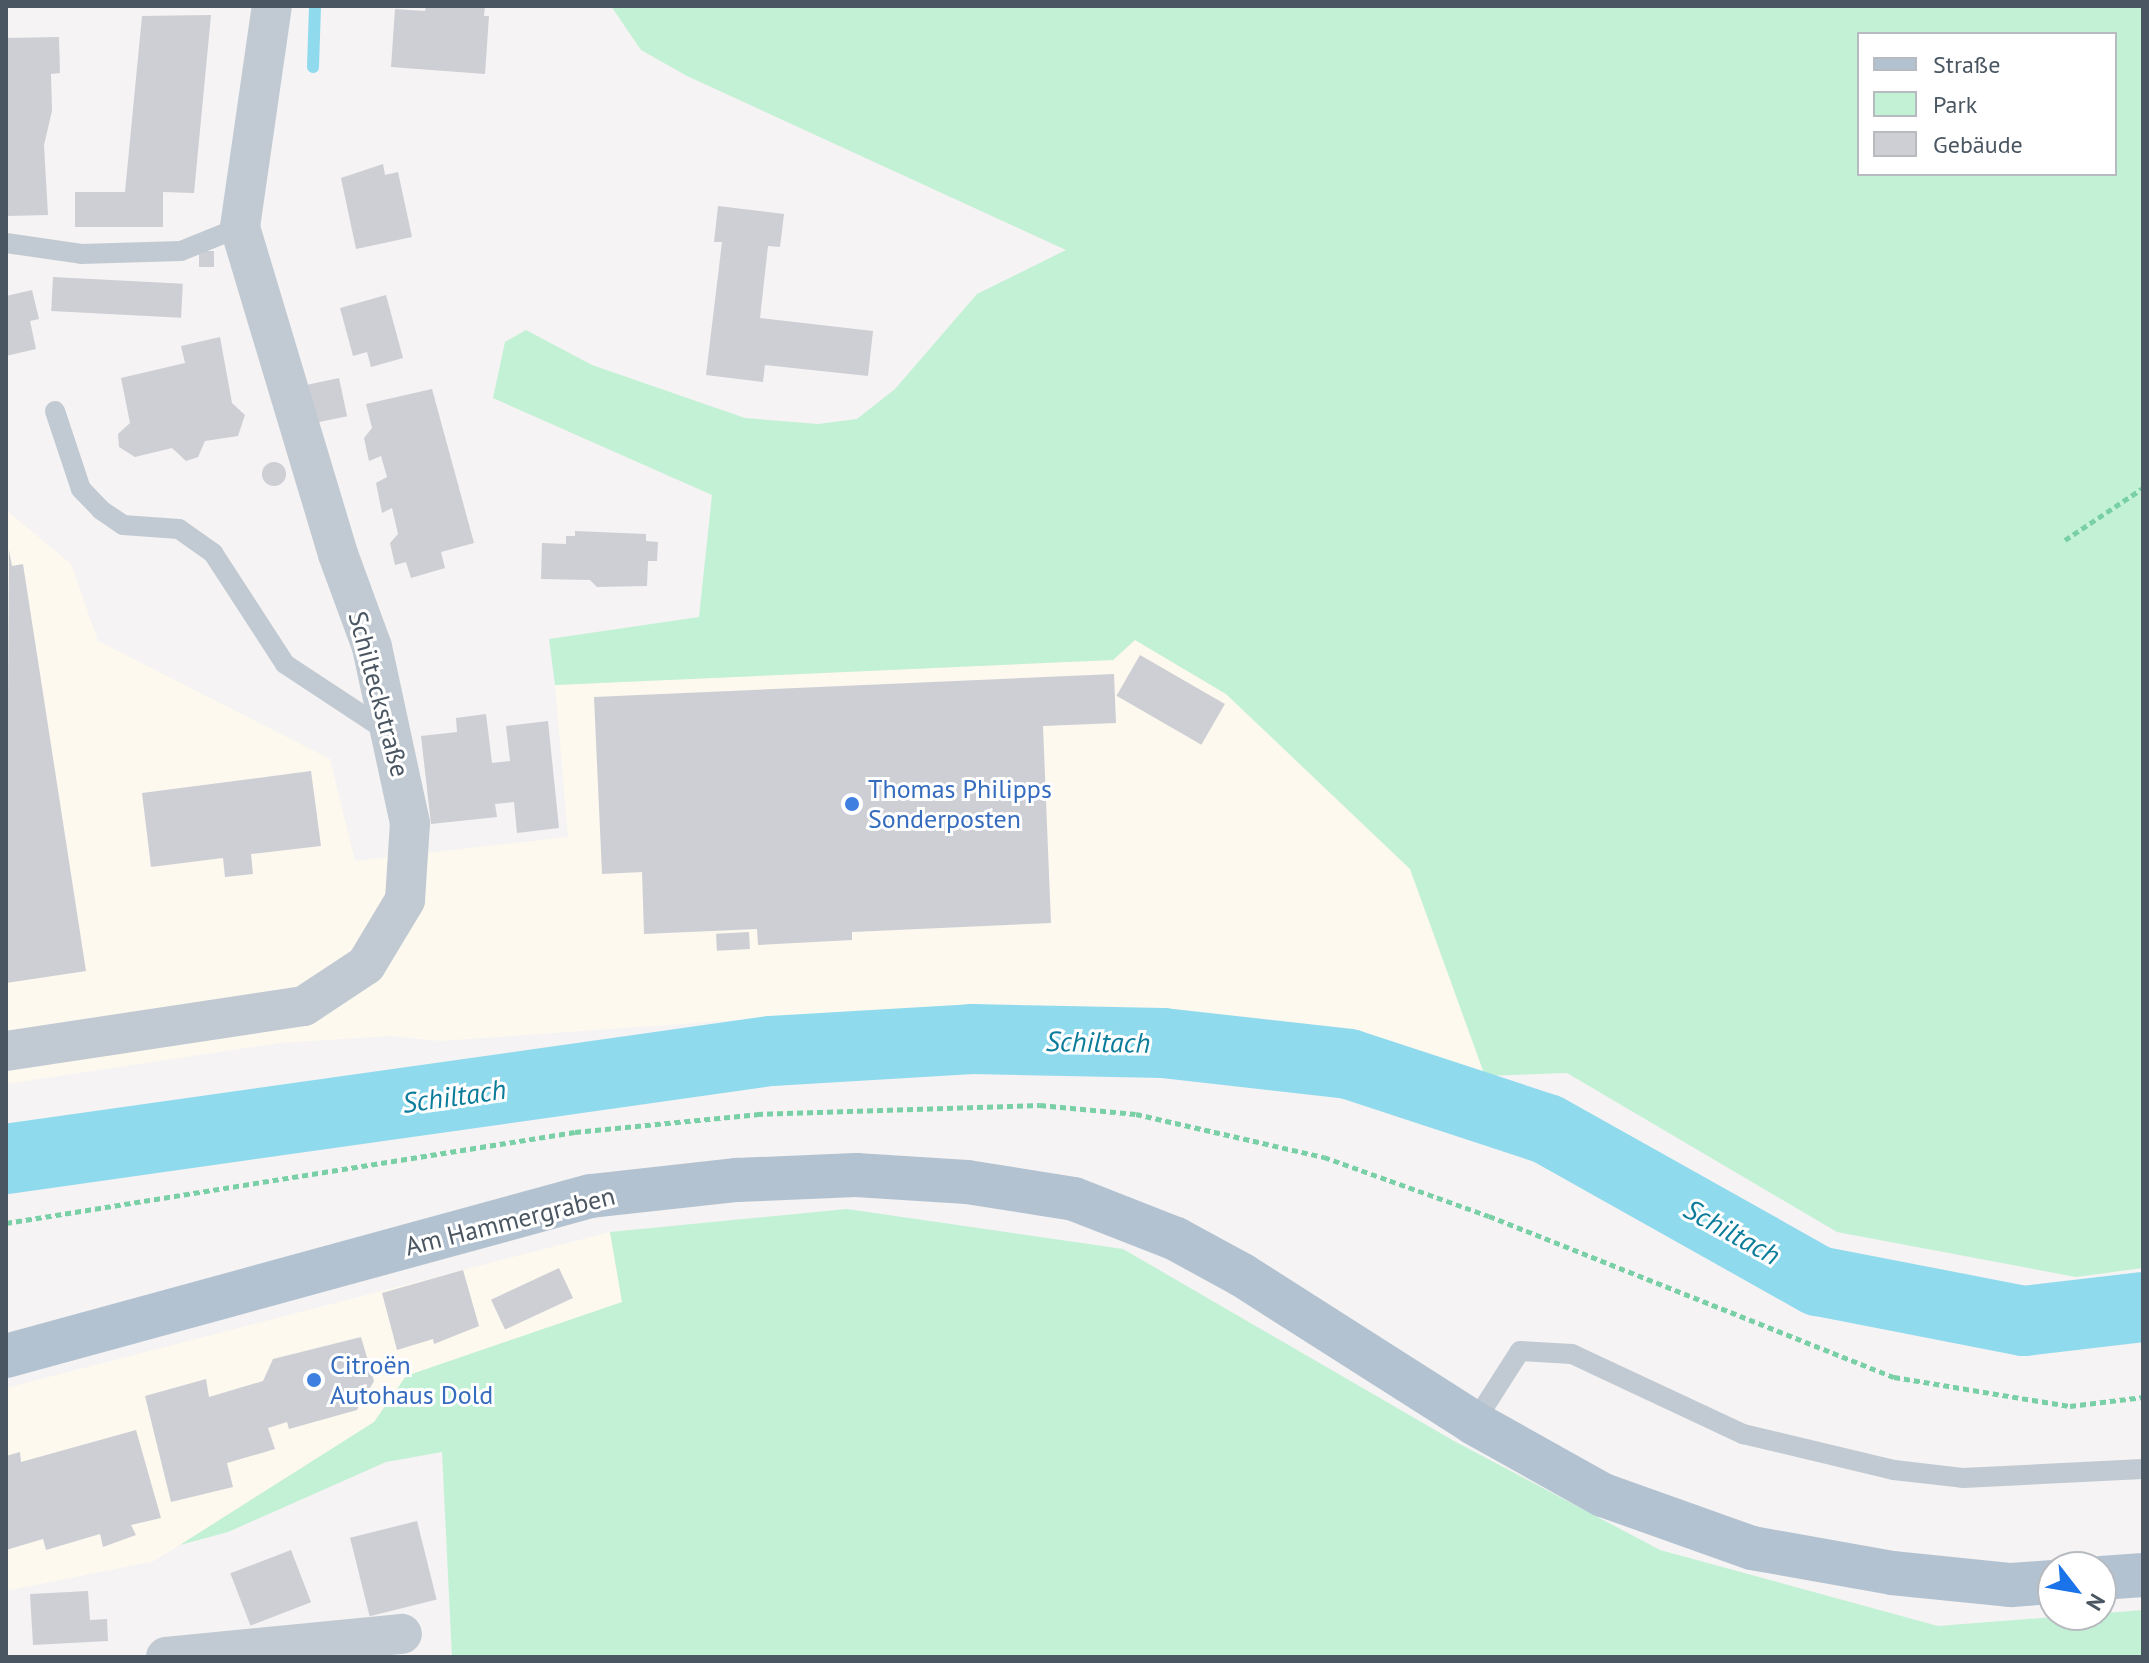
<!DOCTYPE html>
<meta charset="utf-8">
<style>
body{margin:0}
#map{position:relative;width:2149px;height:1663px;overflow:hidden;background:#f5f3f3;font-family:"PT Sans",sans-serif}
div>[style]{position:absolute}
.commercial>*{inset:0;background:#fdf9ef}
.green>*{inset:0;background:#c3f1d5}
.stream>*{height:12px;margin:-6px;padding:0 6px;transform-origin:6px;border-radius:6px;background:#90daee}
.river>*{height:70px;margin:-35px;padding:0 35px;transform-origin:35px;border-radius:35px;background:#90daee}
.building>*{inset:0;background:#cdcfd5;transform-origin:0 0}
.round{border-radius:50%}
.path>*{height:5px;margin-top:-2.5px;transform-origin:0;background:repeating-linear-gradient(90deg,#7ad0a6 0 6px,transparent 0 10px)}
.lane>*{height:20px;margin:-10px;padding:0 10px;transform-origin:10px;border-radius:10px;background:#c1cad2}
.street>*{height:40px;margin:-20px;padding:0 20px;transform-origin:20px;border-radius:20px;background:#c1cad2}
.primary>*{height:44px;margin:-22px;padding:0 22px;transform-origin:22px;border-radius:22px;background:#b3c2d1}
.dots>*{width:22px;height:22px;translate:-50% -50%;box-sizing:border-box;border:4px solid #fff;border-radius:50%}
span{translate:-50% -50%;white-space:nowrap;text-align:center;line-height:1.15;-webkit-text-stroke:6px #fff;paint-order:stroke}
.street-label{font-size:26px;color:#4a5661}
.shop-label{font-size:26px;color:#366cbe}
.left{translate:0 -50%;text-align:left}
.water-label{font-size:28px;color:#0c7c9b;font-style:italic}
.frame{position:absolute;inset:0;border:8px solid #4a5661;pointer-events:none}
.legend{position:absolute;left:1857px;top:32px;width:260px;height:144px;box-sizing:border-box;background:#fff;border:2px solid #b7bbc0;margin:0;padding:10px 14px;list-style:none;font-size:24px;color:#4a5661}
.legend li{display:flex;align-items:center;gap:16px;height:40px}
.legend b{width:40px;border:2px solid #b7bbc0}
.north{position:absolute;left:2037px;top:1551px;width:80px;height:80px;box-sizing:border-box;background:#fff;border:2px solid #b7bbc0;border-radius:50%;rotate:121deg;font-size:22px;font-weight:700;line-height:32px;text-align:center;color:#4a5661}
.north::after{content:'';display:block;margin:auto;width:28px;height:36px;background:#1a73e8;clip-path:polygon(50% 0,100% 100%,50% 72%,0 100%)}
</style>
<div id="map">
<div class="commercial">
<div style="clip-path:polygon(6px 510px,71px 564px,98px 641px,330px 759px,355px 861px,568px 837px,555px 685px,1113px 660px,1135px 640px,1226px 694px,1410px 869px,1485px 1076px,1361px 1039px,1276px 1024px,1253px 1044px,897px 1009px,441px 1041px,390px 1036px,280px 1043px,6px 1084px)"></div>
<div style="clip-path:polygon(610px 1232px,622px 1302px,406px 1376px,374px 1422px,154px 1561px,6px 1591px,6px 1388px)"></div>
</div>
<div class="green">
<div style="clip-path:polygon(evenodd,611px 6px,2143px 6px,2143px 1268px,2076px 1277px,1837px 1232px,1567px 1073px,1485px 1076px,1410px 869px,1226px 694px,1135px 640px,1113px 660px,555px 685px,549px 639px,699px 617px,712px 495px,493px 398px,505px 342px,526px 330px,592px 365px,745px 418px,818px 424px,857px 419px,895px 389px,977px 294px,1066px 250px,687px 76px,641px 50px,611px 6px,1859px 34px,2115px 34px,2115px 174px,1859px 174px,1859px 34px)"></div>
<div style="clip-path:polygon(847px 1209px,1123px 1249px,1454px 1441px,1660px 1550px,1938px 1626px,2143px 1610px,2143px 1657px,452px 1657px,442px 1452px,386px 1462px,228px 1532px,180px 1545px,374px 1422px,406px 1376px,622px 1302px,610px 1232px)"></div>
</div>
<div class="stream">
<div style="left:313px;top:67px;width:61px;rotate:-88.1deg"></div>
</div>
<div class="river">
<div style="left:6px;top:1159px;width:773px;rotate:-8.04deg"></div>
<div style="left:771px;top:1051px;width:201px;rotate:-3.4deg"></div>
<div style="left:972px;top:1039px;width:191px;rotate:1.2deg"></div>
<div style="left:1163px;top:1043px;width:187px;rotate:6.4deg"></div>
<div style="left:1349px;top:1064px;width:208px;rotate:18.2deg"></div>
<div style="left:1547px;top:1129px;width:311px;rotate:29.3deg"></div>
<div style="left:1818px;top:1281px;width:210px;rotate:11deg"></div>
<div style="left:2024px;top:1321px;width:120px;rotate:-6.7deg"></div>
</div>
<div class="building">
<div style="clip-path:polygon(426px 6px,485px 6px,484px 16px,489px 16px,485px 74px,391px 67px,395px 9px,425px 11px)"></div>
<div style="clip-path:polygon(211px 15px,194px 193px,163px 192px,163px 227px,75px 227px,75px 192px,125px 192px,142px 16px)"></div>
<div style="clip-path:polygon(59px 37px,60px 73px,51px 74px,52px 111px,44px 145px,48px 215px,6px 216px,6px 38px)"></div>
<div style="clip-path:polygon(383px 164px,385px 175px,398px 172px,412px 237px,356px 249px,341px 178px)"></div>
<div style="clip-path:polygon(718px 206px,784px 214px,780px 247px,768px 246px,760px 318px,873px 331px,868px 376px,765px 365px,763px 382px,706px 375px,722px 242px,714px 242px)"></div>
<div style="left:199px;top:251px;width:15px;height:16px"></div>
<div style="left:53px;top:277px;width:130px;height:34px;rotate:3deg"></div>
<div style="clip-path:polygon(32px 290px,39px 319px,30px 321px,36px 349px,6px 356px,6px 296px)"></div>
<div style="clip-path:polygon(386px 295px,403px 358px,371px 367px,367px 352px,353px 356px,340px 308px)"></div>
<div style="clip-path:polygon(220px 337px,232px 403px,245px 415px,238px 436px,205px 441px,198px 457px,186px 461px,172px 448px,135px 457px,119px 447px,118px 434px,130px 423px,121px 378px,185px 363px,181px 346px)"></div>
<div style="left:339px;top:378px;width:39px;height:37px;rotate:78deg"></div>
<div style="clip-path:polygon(432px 389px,474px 543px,441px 552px,445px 568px,411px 578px,406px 562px,395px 565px,390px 543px,398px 534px,392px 508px,382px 513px,376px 483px,387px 477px,381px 456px,369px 461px,364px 438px,372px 428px,366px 404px)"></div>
<div class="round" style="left:262px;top:462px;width:24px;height:24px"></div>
<div style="clip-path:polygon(575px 531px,646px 534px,646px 541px,658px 542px,657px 561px,648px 561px,647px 586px,597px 587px,590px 580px,541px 579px,542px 543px,566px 544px,566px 536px,575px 536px)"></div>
<div style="clip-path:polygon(9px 550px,12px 566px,23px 564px,86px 971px,6px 983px)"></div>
<div style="left:1140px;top:655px;width:98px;height:47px;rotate:30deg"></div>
<div style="clip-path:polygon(1114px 674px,1116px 723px,1043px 726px,1051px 923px,852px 932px,852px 940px,758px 945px,757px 929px,644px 934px,642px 872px,602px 874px,594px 697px)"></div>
<div style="clip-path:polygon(486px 714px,492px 763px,510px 761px,506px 726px,548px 721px,559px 828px,517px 833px,514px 802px,495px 804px,497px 817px,431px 824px,421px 736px,457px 732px,456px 718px)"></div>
<div style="clip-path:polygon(311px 771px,321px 846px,251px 854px,253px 874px,225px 877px,223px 858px,151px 867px,142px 793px)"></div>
<div style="left:749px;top:932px;width:17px;height:33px;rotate:87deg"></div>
<div style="left:559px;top:1268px;width:33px;height:75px;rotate:65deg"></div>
<div style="clip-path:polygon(463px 1270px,479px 1326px,434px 1344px,433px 1339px,397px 1350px,382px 1293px)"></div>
<div style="clip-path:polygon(361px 1337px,374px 1381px,357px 1410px,289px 1429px,287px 1422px,268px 1428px,275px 1449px,227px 1463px,233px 1487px,171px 1502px,145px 1396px,206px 1379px,209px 1397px,263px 1381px,273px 1359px)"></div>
<div style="clip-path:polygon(136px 1430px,161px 1518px,131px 1525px,136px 1535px,103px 1547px,100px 1534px,46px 1550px,43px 1539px,6px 1550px,6px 1456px,20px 1452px,21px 1462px)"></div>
<div style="left:417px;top:1521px;width:81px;height:69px;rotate:76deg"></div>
<div style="left:291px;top:1550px;width:56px;height:65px;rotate:69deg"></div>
<div style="clip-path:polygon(88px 1591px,90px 1620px,107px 1619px,108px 1641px,33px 1645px,30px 1594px)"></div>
</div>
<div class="path">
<div style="left:2065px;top:540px;width:94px;rotate:-33.7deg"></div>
<div style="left:6px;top:1223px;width:576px;rotate:-9.09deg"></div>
<div style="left:575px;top:1132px;width:183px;rotate:-5.6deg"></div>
<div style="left:757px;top:1114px;width:283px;rotate:-1.8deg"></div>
<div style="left:1040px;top:1105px;width:96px;rotate:5.4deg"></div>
<div style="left:1136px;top:1114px;width:193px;rotate:12.9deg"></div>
<div style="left:1324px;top:1157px;width:175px;rotate:19.7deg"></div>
<div style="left:1489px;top:1216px;width:436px;rotate:21.7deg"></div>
<div style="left:1894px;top:1377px;width:178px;rotate:9.4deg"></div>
<div style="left:2070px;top:1406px;width:74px;rotate:-7deg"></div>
</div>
<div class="lane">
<div style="left:6px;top:243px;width:76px;rotate:8.3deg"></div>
<div style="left:81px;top:254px;width:100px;rotate:-1.7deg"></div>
<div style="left:181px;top:251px;width:64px;rotate:-22.1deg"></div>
<div style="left:55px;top:411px;width:82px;rotate:71.6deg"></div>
<div style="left:81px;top:489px;width:29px;rotate:46deg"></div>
<div style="left:101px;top:510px;width:27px;rotate:34deg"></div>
<div style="left:123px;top:525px;width:56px;rotate:4.1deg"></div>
<div style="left:179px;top:529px;width:42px;rotate:35.2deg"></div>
<div style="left:213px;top:553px;width:132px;rotate:57deg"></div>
<div style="left:285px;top:664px;width:123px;rotate:33.4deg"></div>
<div style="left:1474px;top:1423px;width:85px;rotate:-57.4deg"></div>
<div style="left:1520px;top:1351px;width:52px;rotate:3.3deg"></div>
<div style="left:1572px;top:1354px;width:189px;rotate:25.1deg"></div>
<div style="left:1743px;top:1434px;width:155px;rotate:13.4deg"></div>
<div style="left:1894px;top:1470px;width:69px;rotate:6.6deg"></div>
<div style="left:1963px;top:1478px;width:180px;rotate:-2.9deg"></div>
</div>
<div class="street">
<div style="left:6px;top:1051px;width:301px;rotate:-8.6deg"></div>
<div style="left:304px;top:1006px;width:74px;rotate:-33.5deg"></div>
<div style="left:366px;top:965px;width:76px;rotate:-59deg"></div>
<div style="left:405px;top:900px;width:77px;rotate:-86.3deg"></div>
<div style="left:410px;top:823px;width:180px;rotate:-102.2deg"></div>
<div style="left:372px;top:647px;width:99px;rotate:-110.1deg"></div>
<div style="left:338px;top:554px;width:341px;rotate:-106.7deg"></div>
<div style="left:240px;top:227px;width:223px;rotate:-81.8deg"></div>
<div style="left:166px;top:1657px;width:237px;rotate:-5.6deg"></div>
</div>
<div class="primary">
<div style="left:6px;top:1356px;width:606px;rotate:-15.3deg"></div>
<div style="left:591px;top:1196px;width:147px;rotate:-6.3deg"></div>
<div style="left:737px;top:1180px;width:119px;rotate:-2.4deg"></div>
<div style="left:856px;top:1175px;width:111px;rotate:3.6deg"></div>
<div style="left:967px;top:1182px;width:108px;rotate:9deg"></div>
<div style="left:1074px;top:1199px;width:110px;rotate:21.4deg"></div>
<div style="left:1176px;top:1239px;width:75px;rotate:28.6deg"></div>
<div style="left:1242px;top:1275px;width:275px;rotate:32.5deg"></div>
<div style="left:1474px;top:1423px;width:148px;rotate:29.2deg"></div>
<div style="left:1603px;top:1495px;width:158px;rotate:19.6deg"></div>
<div style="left:1752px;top:1548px;width:142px;rotate:10.1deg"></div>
<div style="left:1892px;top:1573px;width:120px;rotate:5.8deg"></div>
<div style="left:2011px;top:1585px;width:42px;rotate:-4.1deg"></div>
<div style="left:2101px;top:1578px;width:42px;rotate:-4.1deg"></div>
</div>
<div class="dots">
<div style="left:852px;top:804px;background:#3f7fe0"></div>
<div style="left:314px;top:1380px;background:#3f7fe0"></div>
</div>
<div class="street-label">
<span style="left:379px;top:694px;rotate:75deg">Schilteckstraße</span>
<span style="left:510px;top:1221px;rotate:-14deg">Am Hammergraben</span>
</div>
<div class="shop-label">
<span class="left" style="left:868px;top:804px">Thomas Philipps<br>Sonderposten</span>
<span class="left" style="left:330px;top:1380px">Citroën<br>Autohaus Dold</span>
</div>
<div class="water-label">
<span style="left:1098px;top:1042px;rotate:1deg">Schiltach</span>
<span style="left:454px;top:1096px;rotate:-8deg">Schiltach</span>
<span style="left:1732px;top:1232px;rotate:29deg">Schiltach</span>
</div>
<div class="frame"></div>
<ul class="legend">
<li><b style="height:10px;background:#b3c2d1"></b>Straße</li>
<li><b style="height:22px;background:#c3f1d5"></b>Park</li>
<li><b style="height:22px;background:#cdcfd5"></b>Gebäude</li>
</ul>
<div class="north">N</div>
</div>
